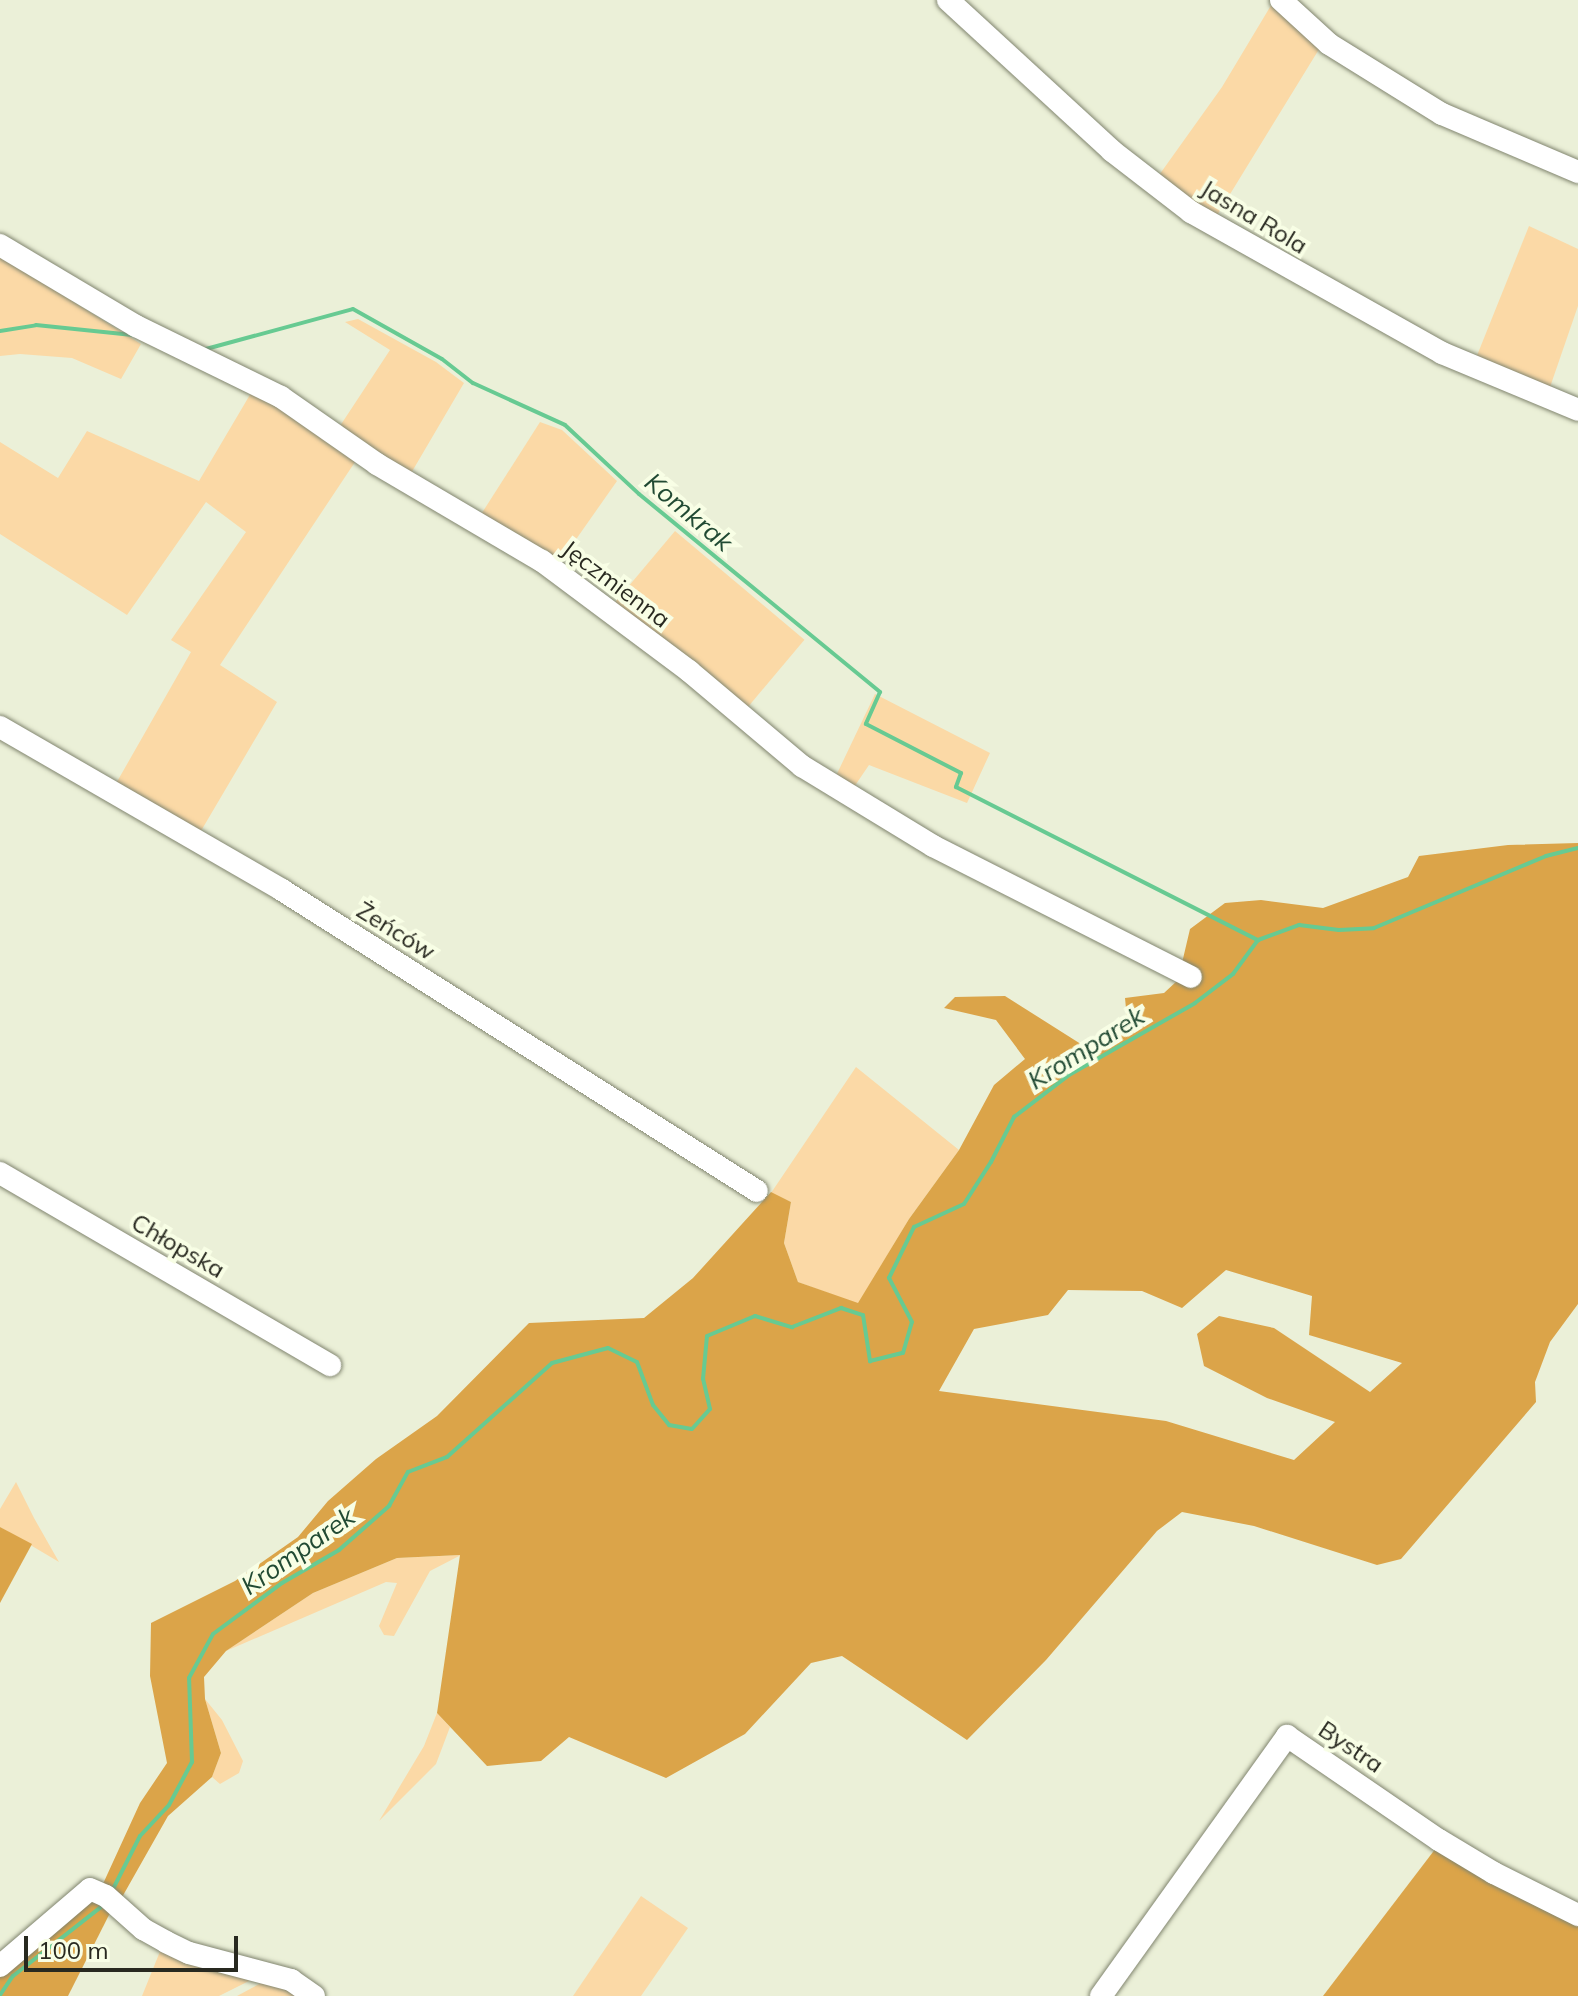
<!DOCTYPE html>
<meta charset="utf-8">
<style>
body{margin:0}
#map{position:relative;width:1578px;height:1996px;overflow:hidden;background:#ebf0d8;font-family:Mulish,sans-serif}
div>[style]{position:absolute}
.green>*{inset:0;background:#fbd9a6;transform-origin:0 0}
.forest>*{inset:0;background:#dba449}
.stream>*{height:4px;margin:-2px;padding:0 2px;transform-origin:2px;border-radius:2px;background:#67ca92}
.roads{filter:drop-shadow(0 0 2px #81856f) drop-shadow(0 0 2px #81856f)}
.minor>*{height:22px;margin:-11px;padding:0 11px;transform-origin:11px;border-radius:11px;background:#fff}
span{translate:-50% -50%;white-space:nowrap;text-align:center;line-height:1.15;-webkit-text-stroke:8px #f8fee5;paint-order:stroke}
.street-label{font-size:24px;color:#282920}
.water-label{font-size:26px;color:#214a33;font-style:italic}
.scale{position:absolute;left:24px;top:1936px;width:214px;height:36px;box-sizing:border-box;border:4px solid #282920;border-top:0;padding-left:10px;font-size:24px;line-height:28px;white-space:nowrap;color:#282920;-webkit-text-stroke:6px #f8fee5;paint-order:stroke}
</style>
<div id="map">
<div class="green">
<div style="clip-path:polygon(1273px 2px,1321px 46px,1216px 217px,1157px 178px,1222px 87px)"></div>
<div style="clip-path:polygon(1529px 226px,1578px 249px,1578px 306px,1549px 390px,1476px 358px)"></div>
<div style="clip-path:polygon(0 256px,141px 344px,121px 379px,72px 358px,20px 354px,0 356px)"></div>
<div style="clip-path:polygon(358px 319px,436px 362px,464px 383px,410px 475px,338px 429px,390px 350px,345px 322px)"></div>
<div style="clip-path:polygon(251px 393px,277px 406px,357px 459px,220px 665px,277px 702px,198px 836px,114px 787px,191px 652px,171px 640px,246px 532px,206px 502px,127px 615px,0 534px,0 442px,58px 478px,87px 431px,199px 481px)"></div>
<div style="clip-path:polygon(540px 422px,562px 430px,617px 481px,558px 565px,480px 516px)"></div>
<div style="left:675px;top:531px;width:169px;height:98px;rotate:40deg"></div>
<div style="clip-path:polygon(875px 694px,990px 753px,967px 803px,869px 765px,852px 790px,834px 780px)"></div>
<div style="clip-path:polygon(856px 1067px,959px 1150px,909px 1219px,858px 1304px,798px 1282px,784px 1243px,791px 1202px,771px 1193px)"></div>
<div style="clip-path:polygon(16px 1482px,34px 1518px,59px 1562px,0 1527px,0 1509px)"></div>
<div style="clip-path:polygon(461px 1555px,430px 1571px,394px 1636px,384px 1635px,379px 1626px,397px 1583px,386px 1582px,226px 1651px,313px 1593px,397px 1558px)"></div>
<div style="clip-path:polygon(205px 1699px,222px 1720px,243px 1761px,239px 1773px,220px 1784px,212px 1777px,221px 1753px)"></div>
<div style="clip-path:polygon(437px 1713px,450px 1727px,436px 1764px,379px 1821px,424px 1746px)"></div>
<div style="clip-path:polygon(641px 1896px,688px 1928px,641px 1996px,573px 1996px)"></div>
<div style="clip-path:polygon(161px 1949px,255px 1978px,219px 1996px,142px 1996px)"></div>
<div style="clip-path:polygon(263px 1982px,292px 1991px,296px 1996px,237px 1996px)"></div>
</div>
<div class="forest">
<div style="clip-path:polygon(evenodd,1578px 843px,1578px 1304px,1550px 1342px,1535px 1382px,1536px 1402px,1401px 1559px,1377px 1565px,1254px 1526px,1182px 1512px,1157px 1531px,1046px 1660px,967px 1740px,842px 1656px,811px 1663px,745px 1734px,666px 1778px,569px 1737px,541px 1761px,487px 1766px,437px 1713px,460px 1555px,397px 1558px,313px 1593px,226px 1651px,204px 1677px,205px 1699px,221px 1753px,212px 1777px,168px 1816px,121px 1899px,102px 1886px,140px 1803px,167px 1763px,150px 1676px,151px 1623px,235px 1581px,298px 1537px,328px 1501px,376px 1459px,437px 1416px,529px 1323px,644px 1318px,693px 1278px,771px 1192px,791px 1202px,784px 1243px,798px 1282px,858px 1303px,909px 1219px,959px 1150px,994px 1085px,1025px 1059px,996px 1020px,944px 1008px,955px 997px,1005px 996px,1095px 1053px,1128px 1029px,1125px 998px,1164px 993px,1178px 980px,1190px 929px,1225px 903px,1261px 900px,1323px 908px,1408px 877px,1419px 856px,1508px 845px,1578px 843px,1226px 1270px,1312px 1296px,1309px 1335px,1402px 1363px,1370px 1392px,1274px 1328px,1219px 1316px,1197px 1334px,1204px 1366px,1267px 1398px,1335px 1422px,1294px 1460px,1166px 1421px,939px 1391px,974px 1329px,1048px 1315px,1068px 1290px,1142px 1291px,1182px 1308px,1226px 1270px)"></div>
<div style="clip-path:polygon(0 1527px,32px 1544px,0 1603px)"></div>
<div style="clip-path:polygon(1436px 1848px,1578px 1923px,1578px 1996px,1323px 1996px)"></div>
<div style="clip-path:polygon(90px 1898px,111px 1911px,68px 1996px,0 1996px,0 1976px)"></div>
</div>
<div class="stream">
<div style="left:0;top:331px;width:36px;rotate:-9deg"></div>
<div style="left:36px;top:325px;width:97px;rotate:5.9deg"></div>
<div style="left:206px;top:349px;width:152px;rotate:-15.2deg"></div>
<div style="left:353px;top:309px;width:102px;rotate:29.3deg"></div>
<div style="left:442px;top:359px;width:39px;rotate:38deg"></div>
<div style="left:473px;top:383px;width:101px;rotate:24.5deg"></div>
<div style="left:565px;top:425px;width:101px;rotate:43deg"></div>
<div style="left:639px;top:494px;width:312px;rotate:39.4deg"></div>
<div style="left:880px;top:692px;width:35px;rotate:114deg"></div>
<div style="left:866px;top:724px;width:107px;rotate:27.3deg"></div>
<div style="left:961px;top:773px;width:15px;rotate:110deg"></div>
<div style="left:956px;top:787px;width:339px;rotate:26.9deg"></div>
<div style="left:114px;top:1887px;width:57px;rotate:-63deg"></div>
<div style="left:140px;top:1836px;width:42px;rotate:-46.9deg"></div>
<div style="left:169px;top:1805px;width:49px;rotate:-61.9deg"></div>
<div style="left:192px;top:1762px;width:84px;rotate:-92deg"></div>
<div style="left:189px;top:1678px;width:50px;rotate:-61.4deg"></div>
<div style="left:213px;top:1634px;width:86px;rotate:-36.5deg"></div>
<div style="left:282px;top:1583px;width:66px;rotate:-30.1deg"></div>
<div style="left:339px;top:1550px;width:67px;rotate:-41.3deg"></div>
<div style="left:389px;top:1506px;width:39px;rotate:-61deg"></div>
<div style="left:408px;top:1472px;width:42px;rotate:-21deg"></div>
<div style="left:447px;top:1457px;width:141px;rotate:-41.8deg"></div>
<div style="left:552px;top:1363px;width:58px;rotate:-15deg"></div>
<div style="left:608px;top:1348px;width:32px;rotate:26deg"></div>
<div style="left:637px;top:1362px;width:46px;rotate:69.6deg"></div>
<div style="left:653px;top:1405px;width:26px;rotate:51deg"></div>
<div style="left:669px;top:1425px;width:23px;rotate:10deg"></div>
<div style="left:692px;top:1429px;width:27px;rotate:-48deg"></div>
<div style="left:710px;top:1409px;width:31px;rotate:-103deg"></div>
<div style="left:703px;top:1379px;width:43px;rotate:-84.7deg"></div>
<div style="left:707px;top:1336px;width:52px;rotate:-22.6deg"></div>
<div style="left:755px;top:1316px;width:39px;rotate:17deg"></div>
<div style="left:792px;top:1327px;width:53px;rotate:-21.2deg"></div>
<div style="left:841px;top:1308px;width:23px;rotate:18deg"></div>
<div style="left:863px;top:1315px;width:47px;rotate:81.3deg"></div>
<div style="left:870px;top:1361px;width:34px;rotate:-14deg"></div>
<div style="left:903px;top:1353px;width:32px;rotate:-74deg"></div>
<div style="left:912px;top:1322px;width:50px;rotate:-117.6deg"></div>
<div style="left:889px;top:1278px;width:57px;rotate:-63.9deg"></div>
<div style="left:914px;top:1227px;width:55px;rotate:-24.7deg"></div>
<div style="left:964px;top:1204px;width:50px;rotate:-57.3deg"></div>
<div style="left:991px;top:1162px;width:51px;rotate:-62.9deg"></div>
<div style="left:1014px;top:1117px;width:69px;rotate:-37.4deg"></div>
<div style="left:1069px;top:1075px;width:145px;rotate:-29.7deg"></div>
<div style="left:1195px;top:1003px;width:48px;rotate:-37.3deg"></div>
<div style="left:1233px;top:974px;width:42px;rotate:-53.7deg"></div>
<div style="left:1258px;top:940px;width:44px;rotate:-20.1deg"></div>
<div style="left:1299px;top:925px;width:40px;rotate:7.1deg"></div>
<div style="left:1339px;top:930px;width:35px;rotate:-3deg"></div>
<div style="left:1374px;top:928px;width:186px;rotate:-22.7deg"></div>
<div style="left:1546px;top:856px;width:33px;rotate:-14deg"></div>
<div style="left:0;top:1995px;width:23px;rotate:-56deg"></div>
<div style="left:13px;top:1976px;width:112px;rotate:-38.1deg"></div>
</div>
<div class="roads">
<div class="minor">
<div style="left:948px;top:0;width:223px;rotate:42.6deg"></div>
<div style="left:1112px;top:151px;width:100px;rotate:37.7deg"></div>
<div style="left:1191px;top:212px;width:288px;rotate:29.3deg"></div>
<div style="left:1442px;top:353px;width:147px;rotate:22.7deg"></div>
<div style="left:1281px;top:0;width:65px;rotate:42.5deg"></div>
<div style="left:1329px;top:44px;width:133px;rotate:31.8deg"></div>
<div style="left:1442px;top:114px;width:148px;rotate:23.1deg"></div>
<div style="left:0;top:245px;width:158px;rotate:30.8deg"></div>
<div style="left:136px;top:326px;width:161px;rotate:26.1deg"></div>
<div style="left:281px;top:397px;width:117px;rotate:34.9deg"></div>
<div style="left:377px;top:464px;width:191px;rotate:30.5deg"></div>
<div style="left:542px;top:561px;width:184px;rotate:36.8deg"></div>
<div style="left:689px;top:671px;width:148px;rotate:40.1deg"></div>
<div style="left:802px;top:766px;width:153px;rotate:31.4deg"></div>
<div style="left:933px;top:846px;width:289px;rotate:26.9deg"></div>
<div style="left:0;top:727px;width:326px;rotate:30deg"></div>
<div style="left:282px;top:890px;width:562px;rotate:32.36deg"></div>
<div style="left:0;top:1173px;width:382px;rotate:30.2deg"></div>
<div style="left:0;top:1966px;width:118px;rotate:-40.5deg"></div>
<div style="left:90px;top:1889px;width:17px;rotate:24deg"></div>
<div style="left:106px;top:1896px;width:50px;rotate:41.7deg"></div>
<div style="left:143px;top:1929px;width:26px;rotate:29deg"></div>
<div style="left:166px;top:1942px;width:25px;rotate:26deg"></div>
<div style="left:189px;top:1953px;width:106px;rotate:14.8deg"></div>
<div style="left:291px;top:1980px;width:28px;rotate:35deg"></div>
<div style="left:1101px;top:1996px;width:320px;rotate:-54.4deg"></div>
<div style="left:1287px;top:1736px;width:184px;rotate:34.4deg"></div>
<div style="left:1439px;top:1840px;width:64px;rotate:31deg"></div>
<div style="left:1494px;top:1873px;width:94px;rotate:26.6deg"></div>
</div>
</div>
<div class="street-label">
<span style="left:1254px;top:217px;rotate:31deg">Jasna Rola</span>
<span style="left:616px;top:584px;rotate:37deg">Jęczmienna</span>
<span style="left:396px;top:931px;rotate:32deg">Żeńców</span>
<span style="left:178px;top:1246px;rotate:30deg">Chłopska</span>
<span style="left:1351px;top:1747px;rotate:34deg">Bystra</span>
</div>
<div class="water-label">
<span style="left:689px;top:512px;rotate:40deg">Komkrak</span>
<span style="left:1086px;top:1048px;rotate:-32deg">Kromparek</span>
<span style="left:298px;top:1551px;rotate:-35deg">Kromparek</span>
</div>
<div class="scale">100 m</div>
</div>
